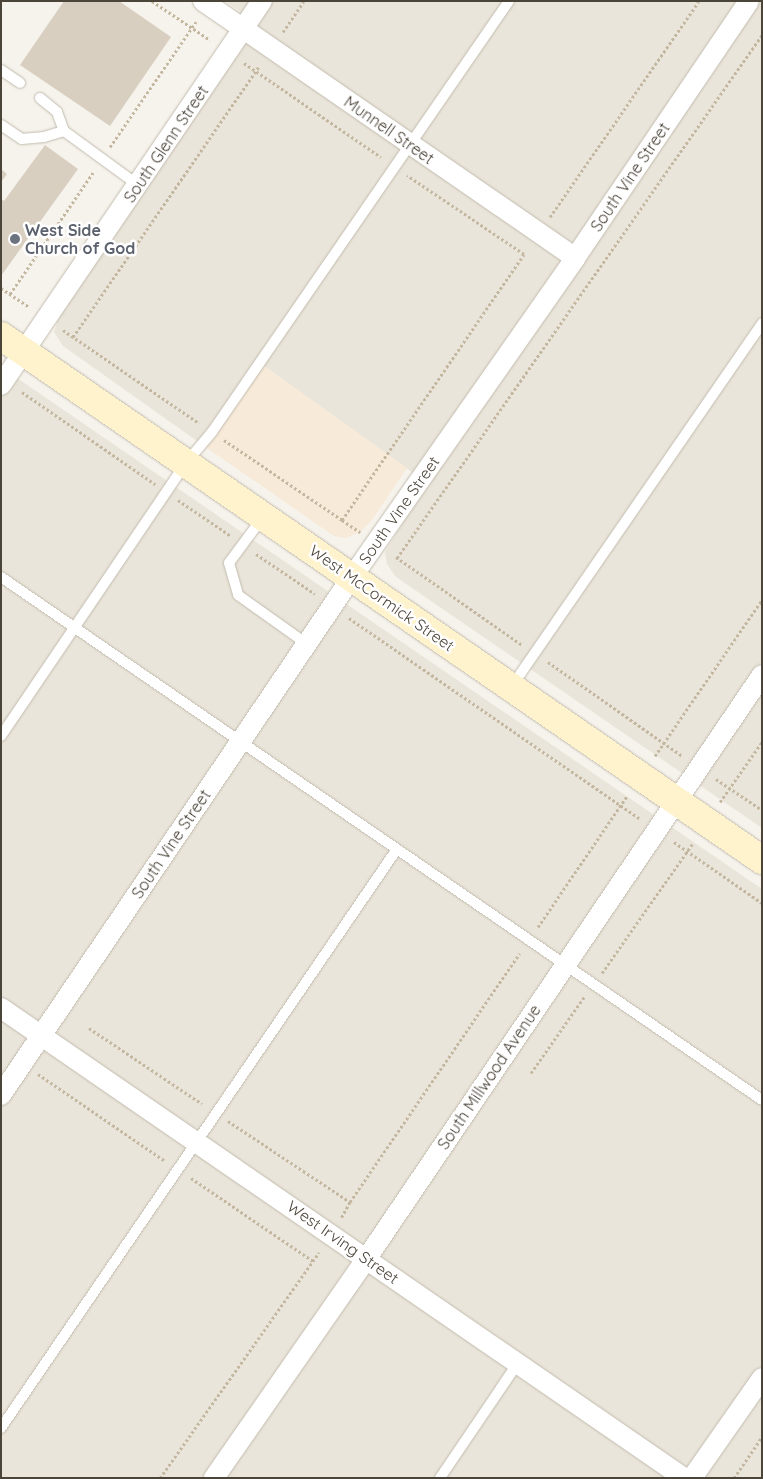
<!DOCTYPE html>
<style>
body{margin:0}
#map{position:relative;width:763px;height:1479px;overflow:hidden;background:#f6f3ec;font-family:Quicksand,sans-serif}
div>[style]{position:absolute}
.residential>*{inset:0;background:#eae5da}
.commercial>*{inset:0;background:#f7ead8}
.building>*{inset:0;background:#d8cfc1}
.path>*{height:3px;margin-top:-1.5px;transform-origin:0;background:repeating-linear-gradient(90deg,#c4b79f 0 2.5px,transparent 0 5px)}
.roads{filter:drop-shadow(0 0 1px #c2bbae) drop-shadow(0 0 1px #c2bbae)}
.lane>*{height:10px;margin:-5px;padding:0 5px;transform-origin:5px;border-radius:5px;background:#fff}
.street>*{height:20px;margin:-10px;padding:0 10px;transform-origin:10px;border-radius:10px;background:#fff}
.secondary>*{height:28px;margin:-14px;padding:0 14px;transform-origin:14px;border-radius:14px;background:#fff3cd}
.dots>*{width:14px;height:14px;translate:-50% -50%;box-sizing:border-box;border:2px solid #fff;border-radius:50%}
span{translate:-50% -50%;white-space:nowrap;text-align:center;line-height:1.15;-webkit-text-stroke:5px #fff;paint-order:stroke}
.street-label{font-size:16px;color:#4b4439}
.worship-label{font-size:16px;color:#5b616d;font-weight:700}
.left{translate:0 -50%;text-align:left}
.frame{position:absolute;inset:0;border:2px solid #4b4439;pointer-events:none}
</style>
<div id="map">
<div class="residential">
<div style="clip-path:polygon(225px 1px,762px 1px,762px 828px,396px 577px,387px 564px,385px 552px,427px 483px,260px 363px,204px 446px,63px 346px,54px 332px,59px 317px,257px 23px)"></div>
<div style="clip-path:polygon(1px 367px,762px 889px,762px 1478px,1px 1478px)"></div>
</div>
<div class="commercial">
<div style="clip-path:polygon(260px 363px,407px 468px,372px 520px,360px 532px,346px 538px,334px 536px,204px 446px)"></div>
</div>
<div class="building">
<div style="clip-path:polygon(64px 1px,119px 1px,171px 37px,110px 126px,20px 65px)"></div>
<div style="clip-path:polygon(45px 145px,78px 169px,1px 276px,1px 199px,4px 201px)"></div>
<div style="clip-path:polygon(1px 169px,7px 174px,1px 182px)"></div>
</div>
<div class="path">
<div style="left:152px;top:1px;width:70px;rotate:33.9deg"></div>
<div style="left:283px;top:32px;width:37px;rotate:-56deg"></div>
<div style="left:244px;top:63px;width:166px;rotate:34.5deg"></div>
<div style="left:110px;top:147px;width:152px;rotate:-55.5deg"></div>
<div style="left:550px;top:217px;width:262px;rotate:-55.4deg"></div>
<div style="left:1px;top:288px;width:34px;rotate:34deg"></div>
<div style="left:10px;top:294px;width:147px;rotate:-55.6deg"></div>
<div style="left:63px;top:330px;width:165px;rotate:34.4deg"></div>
<div style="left:73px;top:337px;width:329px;rotate:-55.5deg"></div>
<div style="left:22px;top:392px;width:162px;rotate:34.7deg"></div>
<div style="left:224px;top:440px;width:143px;rotate:34.1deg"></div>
<div style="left:342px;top:520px;width:322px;rotate:-55.6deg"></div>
<div style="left:524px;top:254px;width:141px;rotate:-146deg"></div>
<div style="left:178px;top:500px;width:64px;rotate:34.2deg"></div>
<div style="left:342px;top:520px;width:22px;rotate:34deg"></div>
<div style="left:256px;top:554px;width:71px;rotate:34.1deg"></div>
<div style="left:396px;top:557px;width:154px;rotate:34.9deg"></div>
<div style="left:397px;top:558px;width:638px;rotate:-55.09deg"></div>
<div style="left:349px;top:618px;width:354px;rotate:34.6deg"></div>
<div style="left:548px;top:662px;width:164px;rotate:35deg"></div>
<div style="left:655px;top:756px;width:189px;rotate:-55.6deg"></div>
<div style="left:716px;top:779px;width:55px;rotate:34deg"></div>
<div style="left:720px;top:802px;width:73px;rotate:-55deg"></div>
<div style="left:674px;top:842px;width:107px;rotate:34.7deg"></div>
<div style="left:538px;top:927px;width:158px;rotate:-55.8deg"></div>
<div style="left:602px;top:973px;width:159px;rotate:-55deg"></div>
<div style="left:89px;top:1028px;width:136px;rotate:33.9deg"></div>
<div style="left:531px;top:1073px;width:94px;rotate:-55deg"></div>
<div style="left:38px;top:1074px;width:154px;rotate:34.4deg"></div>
<div style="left:228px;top:1121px;width:146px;rotate:33.6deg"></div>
<div style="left:350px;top:1202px;width:18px;rotate:119deg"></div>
<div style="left:191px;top:1178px;width:148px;rotate:34.2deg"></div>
<div style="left:350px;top:1202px;width:301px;rotate:-55.7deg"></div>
<div style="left:160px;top:1478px;width:276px;rotate:-54.8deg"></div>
<div style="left:734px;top:1478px;width:50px;rotate:-55.7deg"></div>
</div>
<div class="roads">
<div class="lane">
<div style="left:1px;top:70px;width:23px;rotate:34deg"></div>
<div style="left:40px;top:98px;width:22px;rotate:39deg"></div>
<div style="left:57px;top:112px;width:20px;rotate:70deg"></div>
<div style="left:1px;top:125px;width:25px;rotate:34deg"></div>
<div style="left:22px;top:139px;width:22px;rotate:-5deg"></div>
<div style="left:44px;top:137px;width:21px;rotate:-17deg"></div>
<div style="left:64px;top:131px;width:92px;rotate:36.1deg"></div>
<div style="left:263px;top:517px;width:57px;rotate:126.5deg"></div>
<div style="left:229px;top:563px;width:33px;rotate:74deg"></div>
<div style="left:238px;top:595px;width:85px;rotate:35.4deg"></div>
<div style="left:1px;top:577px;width:923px;rotate:34.5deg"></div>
<div style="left:512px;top:686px;width:441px;rotate:-55.4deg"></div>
<div style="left:1px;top:736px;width:330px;rotate:-55.9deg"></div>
<div style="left:186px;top:463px;width:40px;rotate:-50deg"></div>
<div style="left:212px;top:432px;width:523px;rotate:-55.43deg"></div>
<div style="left:1px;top:1428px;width:701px;rotate:-55.63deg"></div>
<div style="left:440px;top:1478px;width:139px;rotate:-55.9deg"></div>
</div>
<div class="street">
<div style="left:203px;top:1px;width:452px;rotate:34.6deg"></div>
<div style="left:1px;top:385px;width:464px;rotate:-55.8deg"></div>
<div style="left:1px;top:1008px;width:829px;rotate:34.53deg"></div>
<div style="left:1px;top:1095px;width:626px;rotate:-55.88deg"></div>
<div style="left:352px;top:577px;width:389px;rotate:-55deg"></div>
<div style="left:575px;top:258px;width:310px;rotate:-55.9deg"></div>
<div style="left:214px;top:1478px;width:268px;rotate:-55.2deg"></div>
<div style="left:367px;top:1258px;width:704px;rotate:-55.88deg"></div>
<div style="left:692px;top:1478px;width:122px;rotate:-55deg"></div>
</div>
<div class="secondary">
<div style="left:1px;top:336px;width:924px;rotate:34.55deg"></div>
</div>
</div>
<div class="dots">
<div style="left:15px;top:239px;background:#6b7280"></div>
</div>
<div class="street-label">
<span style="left:389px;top:130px;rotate:35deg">Munnell Street</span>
<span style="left:166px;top:144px;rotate:-56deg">South Glenn Street</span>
<span style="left:630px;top:177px;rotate:-56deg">South Vine Street</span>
<span style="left:399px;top:510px;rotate:-55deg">South Vine Street</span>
<span style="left:382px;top:598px;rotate:35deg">West McCormick Street</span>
<span style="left:171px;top:844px;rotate:-56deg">South Vine Street</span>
<span style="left:489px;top:1077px;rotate:-56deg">South Millwood Avenue</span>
<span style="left:343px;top:1242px;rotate:35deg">West Irving Street</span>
</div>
<div class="worship-label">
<span class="left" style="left:25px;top:239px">West Side<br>Church of God</span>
</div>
<div class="frame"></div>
</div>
